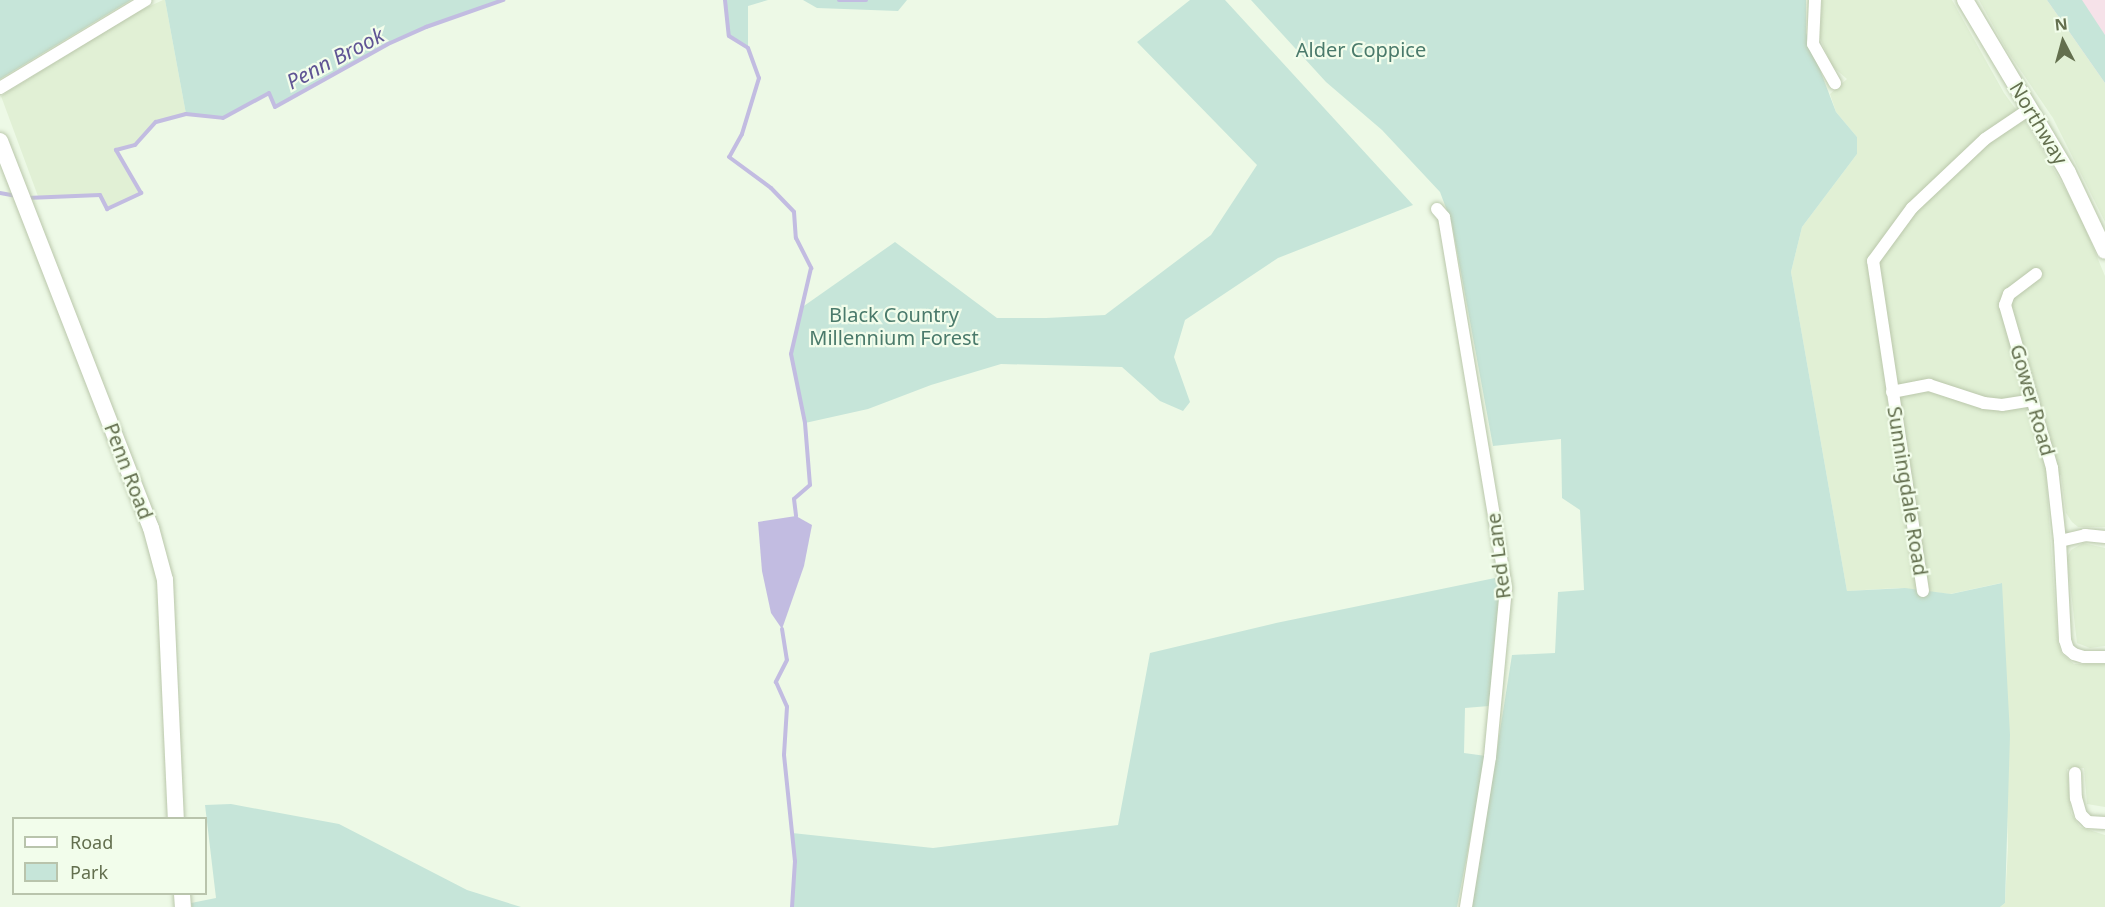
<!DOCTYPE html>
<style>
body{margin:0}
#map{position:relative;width:2105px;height:907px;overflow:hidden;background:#edf9e6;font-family:"Noto Sans",sans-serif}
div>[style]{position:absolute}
.residential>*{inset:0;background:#e1f0d5}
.education>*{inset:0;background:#f6e2e9}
.green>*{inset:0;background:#c6e5d9}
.water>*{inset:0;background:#c2bce1}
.stream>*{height:4px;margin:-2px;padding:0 2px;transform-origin:2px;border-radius:2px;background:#c2bce1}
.roads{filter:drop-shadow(0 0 2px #bac7ab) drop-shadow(0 0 2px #bac7ab)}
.street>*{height:12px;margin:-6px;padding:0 6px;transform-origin:6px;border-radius:6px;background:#fff}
.secondary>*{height:16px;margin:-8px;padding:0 8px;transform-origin:8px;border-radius:8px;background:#fff}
span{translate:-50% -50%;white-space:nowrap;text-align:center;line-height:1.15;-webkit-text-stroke:4.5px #f2fdeb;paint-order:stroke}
.park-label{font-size:20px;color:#4a7a6b}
.street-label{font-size:20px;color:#636f4e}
.water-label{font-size:21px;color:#5f5494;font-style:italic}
.legend{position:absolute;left:12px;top:817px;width:195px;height:78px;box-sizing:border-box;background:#f2fdeb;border:2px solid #b9c4ac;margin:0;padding:8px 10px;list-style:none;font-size:18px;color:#636f4e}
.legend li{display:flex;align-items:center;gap:12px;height:30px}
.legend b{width:30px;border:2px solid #b9c4ac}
.north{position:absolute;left:2033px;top:12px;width:60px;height:60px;-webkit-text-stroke:4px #f2fdeb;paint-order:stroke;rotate:354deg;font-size:16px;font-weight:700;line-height:24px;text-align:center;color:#636f4e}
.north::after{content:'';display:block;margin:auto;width:21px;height:27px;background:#636f4e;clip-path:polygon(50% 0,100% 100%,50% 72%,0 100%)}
</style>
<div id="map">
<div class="residential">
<div style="clip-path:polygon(163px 0,165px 0,186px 114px,156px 122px,135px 145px,116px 150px,141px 193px,107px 209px,100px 195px,39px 199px,1px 96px,133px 14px)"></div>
<div style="clip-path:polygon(1822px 0,1952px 0,2004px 93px,2028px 126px,2077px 209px,2105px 276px,2105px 527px,2078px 527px,2072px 522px,2066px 513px,2061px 475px,2046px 476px,2058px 644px,2062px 654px,2074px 664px,2105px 664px,2105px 807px,2087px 804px,2084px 768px,2067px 769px,2071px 813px,2080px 827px,2105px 835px,2105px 907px,2000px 907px,2005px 903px,2008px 847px,2001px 583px,1950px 594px,1898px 588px,1847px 591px,1791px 272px,1802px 227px,1857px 154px,1857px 137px,1836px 112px,1830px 94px,1847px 79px,1832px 66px,1820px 38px)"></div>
<div style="clip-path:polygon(1979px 0,2047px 0,2105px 83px,2105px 222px,2053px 118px,2006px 49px)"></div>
<div style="clip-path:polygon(2083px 543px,2105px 548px,2105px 646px,2090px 648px,2077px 643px,2067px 558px,2071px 550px)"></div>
</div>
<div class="education">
<div style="clip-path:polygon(2047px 0,2105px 0,2105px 83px)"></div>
</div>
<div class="green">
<div style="clip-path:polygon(0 0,131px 0,0 79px)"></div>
<div style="clip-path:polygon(165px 0,503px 0,426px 27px,388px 44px,275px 107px,268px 94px,223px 118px,186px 114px)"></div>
<div style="clip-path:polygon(725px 0,768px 0,748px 6px,748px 48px,729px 36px)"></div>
<div style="clip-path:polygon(803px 0,907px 0,898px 11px,817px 8px)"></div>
<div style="clip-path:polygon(1190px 0,1225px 0,1413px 205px,1278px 258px,1185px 320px,1174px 357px,1190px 402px,1183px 411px,1160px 401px,1122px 367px,1001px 364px,931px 385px,868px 409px,805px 423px,791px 354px,801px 308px,895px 242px,997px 318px,1046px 318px,1105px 315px,1211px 235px,1257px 165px,1137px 42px)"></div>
<div style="clip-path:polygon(1251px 0,1806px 0,1806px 33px,1836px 112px,1857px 137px,1857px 154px,1802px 227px,1791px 272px,1847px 591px,1905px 588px,1951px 594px,2002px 583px,2010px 735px,2005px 903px,2000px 907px,1472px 907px,1512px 655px,1555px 653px,1558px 592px,1584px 590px,1580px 510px,1562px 498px,1561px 439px,1493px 446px,1452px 224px,1440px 192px,1382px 130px,1326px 82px)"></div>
<div style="clip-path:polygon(2047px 0,2082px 0,2105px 35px,2105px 83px)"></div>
<div style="clip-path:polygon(1495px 578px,1500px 590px,1489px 706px,1465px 708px,1464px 753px,1486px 756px,1457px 907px,792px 907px,795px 861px,792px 833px,933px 848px,1118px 825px,1150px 653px,1276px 623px)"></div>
<div style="clip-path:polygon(231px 804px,339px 824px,467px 890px,521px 907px,192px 907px,191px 903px,216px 898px,205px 805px)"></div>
</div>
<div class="water">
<div style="clip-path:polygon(796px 516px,812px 525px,804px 566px,782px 629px,771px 613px,762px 571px,758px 522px)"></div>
</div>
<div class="stream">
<div style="left:725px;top:0;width:36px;rotate:84deg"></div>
<div style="left:729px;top:36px;width:22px;rotate:32deg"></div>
<div style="left:748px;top:48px;width:32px;rotate:70deg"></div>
<div style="left:759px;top:78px;width:59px;rotate:106.9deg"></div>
<div style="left:742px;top:134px;width:26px;rotate:119deg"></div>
<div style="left:729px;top:157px;width:52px;rotate:36.4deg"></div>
<div style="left:771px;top:188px;width:33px;rotate:46deg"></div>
<div style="left:794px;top:212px;width:26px;rotate:86deg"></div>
<div style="left:796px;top:238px;width:34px;rotate:63deg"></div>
<div style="left:811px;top:268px;width:88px;rotate:103.1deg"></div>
<div style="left:791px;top:354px;width:70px;rotate:78.5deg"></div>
<div style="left:805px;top:423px;width:62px;rotate:85.4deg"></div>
<div style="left:810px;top:485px;width:21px;rotate:139deg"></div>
<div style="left:794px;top:499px;width:17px;rotate:83deg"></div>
<div style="left:839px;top:0;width:27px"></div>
<div style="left:0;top:193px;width:17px;rotate:10deg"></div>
<div style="left:27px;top:198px;width:73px;rotate:-2.4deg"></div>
<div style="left:100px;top:195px;width:16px;rotate:63deg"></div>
<div style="left:107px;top:209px;width:38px;rotate:-25deg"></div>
<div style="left:141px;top:193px;width:50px;rotate:-120.2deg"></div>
<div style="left:116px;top:150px;width:20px;rotate:-15deg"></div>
<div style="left:135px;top:145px;width:31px;rotate:-48deg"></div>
<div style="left:156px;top:122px;width:31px;rotate:-15deg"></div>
<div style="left:186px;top:114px;width:37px;rotate:6deg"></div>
<div style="left:223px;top:118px;width:52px;rotate:-28.5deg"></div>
<div style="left:269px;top:93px;width:15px;rotate:67deg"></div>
<div style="left:275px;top:107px;width:129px;rotate:-29.1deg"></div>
<div style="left:388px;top:44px;width:42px;rotate:-24.1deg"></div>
<div style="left:426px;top:27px;width:82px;rotate:-19.3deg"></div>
<div style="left:782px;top:629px;width:31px;rotate:81deg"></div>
<div style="left:787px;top:660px;width:25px;rotate:117deg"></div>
<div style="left:776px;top:682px;width:27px;rotate:66deg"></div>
<div style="left:787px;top:707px;width:48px;rotate:93.6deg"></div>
<div style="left:784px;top:755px;width:107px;rotate:84.1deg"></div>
<div style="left:795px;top:861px;width:46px;rotate:93.7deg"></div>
</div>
<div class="roads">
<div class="street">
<div style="left:1815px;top:0;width:44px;rotate:92.6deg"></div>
<div style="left:1813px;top:44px;width:45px;rotate:60.6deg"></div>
<div style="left:0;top:88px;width:170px;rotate:-31.1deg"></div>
<div style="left:1437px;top:209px;width:11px;rotate:49deg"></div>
<div style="left:1444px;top:217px;width:376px;rotate:80.5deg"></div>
<div style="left:1506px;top:588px;width:170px;rotate:95.4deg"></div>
<div style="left:1490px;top:757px;width:152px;rotate:99.1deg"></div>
<div style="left:2036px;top:274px;width:34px;rotate:143deg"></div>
<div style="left:2009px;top:294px;width:12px;rotate:110deg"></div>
<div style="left:2005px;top:305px;width:170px;rotate:73.9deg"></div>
<div style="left:2052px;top:468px;width:73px;rotate:83.7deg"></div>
<div style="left:2060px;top:541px;width:99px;rotate:87.1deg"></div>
<div style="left:2065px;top:640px;width:9px;rotate:72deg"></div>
<div style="left:2068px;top:649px;width:8px;rotate:40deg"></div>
<div style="left:2074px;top:654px;width:10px;rotate:17deg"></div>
<div style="left:2084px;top:657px;width:21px"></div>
<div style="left:1892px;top:392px;width:38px;rotate:-11deg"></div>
<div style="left:1929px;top:385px;width:58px;rotate:18.1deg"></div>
<div style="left:1984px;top:403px;width:18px;rotate:6deg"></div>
<div style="left:2002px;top:405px;width:31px;rotate:-9deg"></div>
<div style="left:2060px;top:541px;width:26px;rotate:-13deg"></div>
<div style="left:2085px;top:535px;width:20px;rotate:6deg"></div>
<div style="left:1923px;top:591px;width:334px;rotate:-98.6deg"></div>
<div style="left:1873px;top:261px;width:66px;rotate:-53.7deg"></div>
<div style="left:1912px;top:208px;width:100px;rotate:-43.4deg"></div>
<div style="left:1985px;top:139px;width:55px;rotate:-34deg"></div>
<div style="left:2075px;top:773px;width:25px;rotate:88deg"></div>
<div style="left:2076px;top:798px;width:18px;rotate:74deg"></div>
<div style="left:2081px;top:815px;width:10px;rotate:45deg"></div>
<div style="left:2088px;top:822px;width:17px;rotate:3deg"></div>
</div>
<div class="secondary">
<div style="left:1965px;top:0;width:201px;rotate:59.2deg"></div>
<div style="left:2068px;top:173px;width:86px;rotate:64.6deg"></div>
<div style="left:0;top:141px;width:415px;rotate:68.7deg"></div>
<div style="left:151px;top:528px;width:54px;rotate:74.9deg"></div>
<div style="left:165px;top:580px;width:238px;rotate:87.4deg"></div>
<div style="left:182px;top:894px;width:13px;rotate:86deg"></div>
</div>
</div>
<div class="park-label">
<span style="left:1361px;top:49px">Alder Coppice</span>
<span style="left:894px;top:326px">Black Country<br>Millennium Forest</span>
</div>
<div class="street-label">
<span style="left:2039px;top:123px;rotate:59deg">Northway</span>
<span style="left:2033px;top:400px;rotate:74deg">Gower Road</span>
<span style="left:129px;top:471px;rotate:69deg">Penn Road</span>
<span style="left:1908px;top:491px;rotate:81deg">Sunningdale Road</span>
<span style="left:1498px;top:556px;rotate:-97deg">Red Lane</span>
</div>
<div class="water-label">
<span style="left:335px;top:58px;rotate:-28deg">Penn Brook</span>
</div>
<ul class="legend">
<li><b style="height:8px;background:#fff"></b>Road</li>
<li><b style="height:16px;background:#c6e5d9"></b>Park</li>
</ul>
<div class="north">N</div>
</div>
